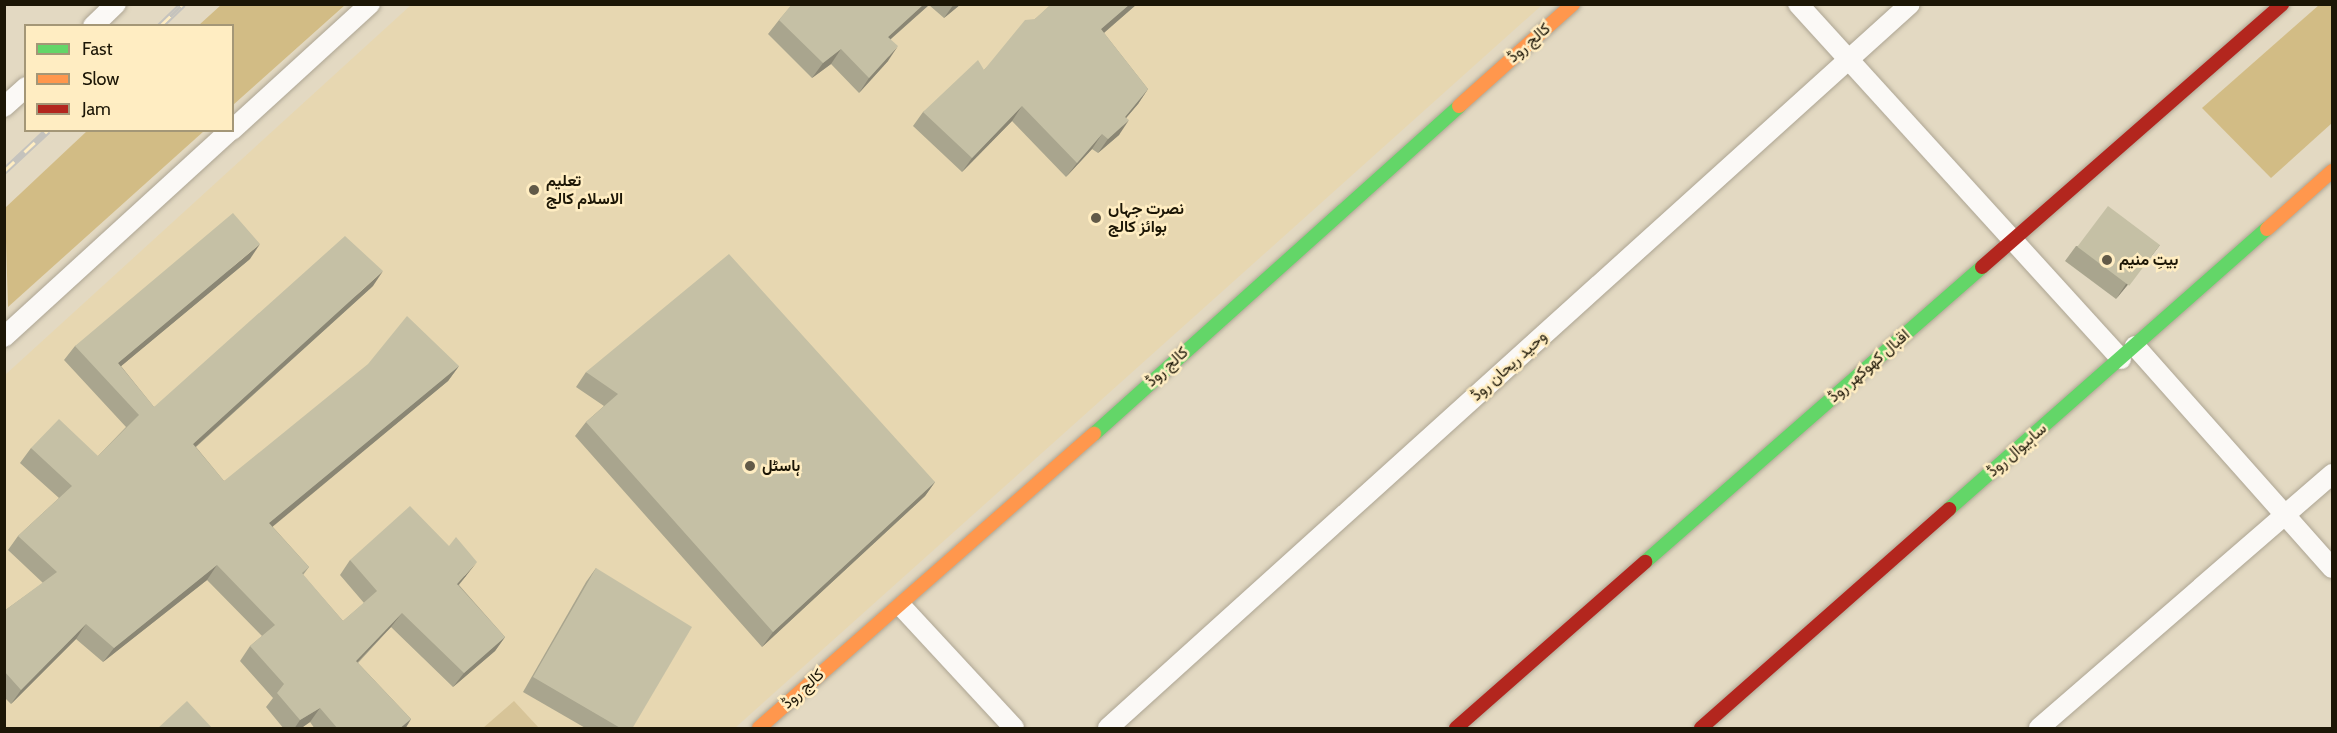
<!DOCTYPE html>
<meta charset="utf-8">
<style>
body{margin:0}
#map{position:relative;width:2337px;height:733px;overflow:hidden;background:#e3d9c2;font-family:Cabin,Vazirmatn,sans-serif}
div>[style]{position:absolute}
.built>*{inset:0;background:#e7d7b1}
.green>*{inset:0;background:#d7c498}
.forest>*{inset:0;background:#d2bc85}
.roads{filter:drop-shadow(0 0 2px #ada593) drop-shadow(0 0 2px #ada593)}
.street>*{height:20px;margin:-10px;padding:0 10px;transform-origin:10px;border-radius:10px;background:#fbf9f6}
.fast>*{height:14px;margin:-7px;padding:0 7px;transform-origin:7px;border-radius:7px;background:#63d668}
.slow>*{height:14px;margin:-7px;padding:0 7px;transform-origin:7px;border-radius:7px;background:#ff974d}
.jam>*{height:14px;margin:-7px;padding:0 7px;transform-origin:7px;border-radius:7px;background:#b3261e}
.rail>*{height:7px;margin-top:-3.5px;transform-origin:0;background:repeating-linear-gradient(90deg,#ffedc2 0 14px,#c5c3bd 0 28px);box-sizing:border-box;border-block:2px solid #c5c3bd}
.wall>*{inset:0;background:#a9a58e}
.shaded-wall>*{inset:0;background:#8a8674}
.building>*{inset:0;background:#c5c0a5;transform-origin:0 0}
.dots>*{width:16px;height:16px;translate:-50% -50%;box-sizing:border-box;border:3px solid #ffedc2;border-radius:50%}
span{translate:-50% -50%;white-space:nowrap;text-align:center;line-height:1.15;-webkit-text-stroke:5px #ffedc2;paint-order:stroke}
.street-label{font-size:16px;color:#1c1606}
.poi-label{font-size:16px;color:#1c1606;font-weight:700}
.left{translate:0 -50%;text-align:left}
.frame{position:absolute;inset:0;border:6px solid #1c1606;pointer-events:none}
.legend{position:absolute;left:24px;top:24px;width:210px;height:108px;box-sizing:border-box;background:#ffedc2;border:2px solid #a49777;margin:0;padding:8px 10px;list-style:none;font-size:18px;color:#1c1606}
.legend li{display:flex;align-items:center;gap:12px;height:30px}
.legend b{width:30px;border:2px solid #a49777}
</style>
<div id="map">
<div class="built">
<div style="clip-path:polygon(411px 5px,1542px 5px,735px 728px,5px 728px,5px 375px)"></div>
</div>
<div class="green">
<div style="clip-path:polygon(514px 701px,539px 728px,483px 728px)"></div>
</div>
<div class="forest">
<div style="clip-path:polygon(221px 5px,221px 4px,345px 5px,233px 105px,232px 26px,199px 25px)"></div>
<div style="clip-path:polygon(2319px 5px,2332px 5px,2332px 123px,2271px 178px,2202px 108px)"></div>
<div style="clip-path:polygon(87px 131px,204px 131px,8px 307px,5px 208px)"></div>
</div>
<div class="roads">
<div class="street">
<div style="left:1798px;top:4px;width:480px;rotate:47.7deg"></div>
<div style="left:93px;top:26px;width:32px;rotate:-44deg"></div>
<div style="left:4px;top:107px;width:30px;rotate:-42deg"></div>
<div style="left:232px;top:130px;width:187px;rotate:-42.4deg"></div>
<div style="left:4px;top:337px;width:307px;rotate:-42.4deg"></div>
<div style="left:2135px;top:346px;width:297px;rotate:48.4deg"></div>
<div style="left:902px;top:607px;width:165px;rotate:47.2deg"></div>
<div style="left:1108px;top:728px;width:1080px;rotate:-42.07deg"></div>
<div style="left:2039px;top:728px;width:388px;rotate:-40.9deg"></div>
</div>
<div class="fast">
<div style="left:1094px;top:434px;width:491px;rotate:-41.9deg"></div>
<div style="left:1949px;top:509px;width:424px;rotate:-41.4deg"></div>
<div style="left:1645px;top:562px;width:448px;rotate:-41.2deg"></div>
</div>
<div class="slow">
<div style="left:1459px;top:106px;width:153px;rotate:-41.8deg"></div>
<div style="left:2267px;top:229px;width:87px;rotate:-41.7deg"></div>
<div style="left:759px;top:728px;width:446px;rotate:-41.3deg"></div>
</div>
<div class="jam">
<div style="left:1982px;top:267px;width:399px;rotate:-41.2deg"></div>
<div style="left:1456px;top:728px;width:252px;rotate:-41.3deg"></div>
<div style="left:1701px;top:728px;width:331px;rotate:-41.4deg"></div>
</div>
</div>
<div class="rail">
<div style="left:160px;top:26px;width:32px;rotate:-44deg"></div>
<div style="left:4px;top:171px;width:60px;rotate:-43deg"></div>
</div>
<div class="wall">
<div style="clip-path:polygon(789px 4px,961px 4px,944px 18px,929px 5px,891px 39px,888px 61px,859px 93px,831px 64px,812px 78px,768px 34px,779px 20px,791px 6px)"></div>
<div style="clip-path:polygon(1050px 4px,1137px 4px,1104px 33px,1148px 89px,1138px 104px,1126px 118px,1119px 135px,1098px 153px,1092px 149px,1066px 177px,1012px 121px,962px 172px,913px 126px,923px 112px,984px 70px,1035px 19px,1051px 5px)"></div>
<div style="clip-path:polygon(2160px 245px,2149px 259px,2116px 299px,2065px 261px,2076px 246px)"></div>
<div style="clip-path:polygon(250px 259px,121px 366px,154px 407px,373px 286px,196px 447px,224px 481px,459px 366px,448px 381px,272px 526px,309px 567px,303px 575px,343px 621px,364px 603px,340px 575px,350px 560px,466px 576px,459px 585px,505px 637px,495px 651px,453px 687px,391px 627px,358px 663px,411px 719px,405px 729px,315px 729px,310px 722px,300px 729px,284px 729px,266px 707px,273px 698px,240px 661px,250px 646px,262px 636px,207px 580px,103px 662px,76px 639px,11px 704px,4px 697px,4px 611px,43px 583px,8px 550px,18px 536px,59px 498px,20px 463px,31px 448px,98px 456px,126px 427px,64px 360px,75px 346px)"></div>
<div style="clip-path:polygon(586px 372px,935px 482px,925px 496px,762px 647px,575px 436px,586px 422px,604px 406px,576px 387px)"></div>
<div style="clip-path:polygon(596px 568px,632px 729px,587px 729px,523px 692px,586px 582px)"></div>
</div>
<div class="shaded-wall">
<div style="clip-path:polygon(924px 4px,930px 4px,877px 51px,888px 37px)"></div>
<div style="clip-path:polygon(954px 4px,961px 4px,944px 18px)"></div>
<div style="clip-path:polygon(1130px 4px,1137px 4px,1091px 44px,1101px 29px)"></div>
<div style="clip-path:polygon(898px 46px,888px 61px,859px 93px,869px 78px)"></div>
<div style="clip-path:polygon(841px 49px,831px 64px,812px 78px,823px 63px)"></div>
<div style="clip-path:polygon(1148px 89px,1138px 104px,1115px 131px,1125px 117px)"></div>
<div style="clip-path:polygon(1022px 106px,1012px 121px,962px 172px,972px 158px)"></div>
<div style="clip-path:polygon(1129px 120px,1119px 135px,1098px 153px,1108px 139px)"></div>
<div style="clip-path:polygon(1102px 134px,1092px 149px,1066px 177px,1077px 163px)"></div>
<div style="clip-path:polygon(260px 244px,250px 259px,108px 377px,118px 363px)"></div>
<div style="clip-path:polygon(2160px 245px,2149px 259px,2116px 299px,2126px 284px)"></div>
<div style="clip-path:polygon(383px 271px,373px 286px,183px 458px,193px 444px)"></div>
<div style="clip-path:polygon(459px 366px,448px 381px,259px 538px,269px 523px)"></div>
<div style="clip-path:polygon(935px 482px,925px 496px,762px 647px,773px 632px)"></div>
<div style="clip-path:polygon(477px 562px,466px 576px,447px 598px,457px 584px)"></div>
<div style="clip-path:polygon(217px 565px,207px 580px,103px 662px,114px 648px)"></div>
<div style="clip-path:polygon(402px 613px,391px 627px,345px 675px,356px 661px)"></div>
<div style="clip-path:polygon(86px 624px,76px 639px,11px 704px,21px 690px)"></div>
<div style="clip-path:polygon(505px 637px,495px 651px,453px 687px,464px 673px)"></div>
<div style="clip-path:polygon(320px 708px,310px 722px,300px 729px,294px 729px,300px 720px)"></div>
<div style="clip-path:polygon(411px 719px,405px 729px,399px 729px)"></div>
</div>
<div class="building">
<div style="clip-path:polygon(792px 4px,924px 4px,888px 37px,898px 46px,869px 78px,841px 49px,823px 63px,779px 20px)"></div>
<div style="clip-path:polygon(1051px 4px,1130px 4px,1101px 29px,1148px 89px,1125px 117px,1129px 120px,1108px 139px,1102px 134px,1077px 163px,1022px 106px,972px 158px,923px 112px,978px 60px,984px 70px,1025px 20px,1035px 19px)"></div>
<div style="left:2108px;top:206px;width:65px;height:51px;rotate:37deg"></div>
<div style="clip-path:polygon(233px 213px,260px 244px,118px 363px,154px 407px,345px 236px,383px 271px,193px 444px,224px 481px,368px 364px,407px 316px,459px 366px,269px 523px,309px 567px,302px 573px,343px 621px,377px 591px,350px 560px,410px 506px,449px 546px,456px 537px,477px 562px,457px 584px,505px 637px,464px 673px,402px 613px,356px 661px,411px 719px,399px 729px,338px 729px,320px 708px,300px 720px,277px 693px,284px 684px,250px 646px,275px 625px,217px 565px,114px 648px,86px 624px,21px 690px,4px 671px,4px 611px,57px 572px,18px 536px,72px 486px,31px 448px,59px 419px,98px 456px,139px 415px,75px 346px)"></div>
<div style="clip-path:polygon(729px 254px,935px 482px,773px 632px,586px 422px,618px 394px,586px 372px)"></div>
<div style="clip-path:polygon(596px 568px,692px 627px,632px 729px,622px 729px,533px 677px)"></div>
<div style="clip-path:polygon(187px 701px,213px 729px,157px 729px)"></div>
</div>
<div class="dots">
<div style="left:534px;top:190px;background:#625a48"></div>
<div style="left:1096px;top:218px;background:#625a48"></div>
<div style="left:2107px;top:260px;background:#625a48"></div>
<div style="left:750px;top:466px;background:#625a48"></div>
</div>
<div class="street-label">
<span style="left:1529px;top:43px;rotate:-41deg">کالج روڈ</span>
<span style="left:1509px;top:366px;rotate:-42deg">وحید ریحان روڈ</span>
<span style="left:1869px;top:366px;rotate:-41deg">اقبال کھوکھر روڈ</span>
<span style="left:1167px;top:367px;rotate:-42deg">کالج روڈ</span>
<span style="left:2017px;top:450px;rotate:-41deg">ساہیوال روڈ</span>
<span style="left:803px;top:689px;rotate:-42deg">کالج روڈ</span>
</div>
<div class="poi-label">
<span class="left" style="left:546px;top:190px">تعلیم<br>الاسلام کالج</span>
<span class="left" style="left:1108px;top:218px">نصرت جہاں<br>بوائز کالج</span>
<span class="left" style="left:2119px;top:260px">بیتِ منیم</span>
<span class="left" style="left:762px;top:466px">ہاسٹل</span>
</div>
<div class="frame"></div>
<ul class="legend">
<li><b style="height:8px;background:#63d668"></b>Fast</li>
<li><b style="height:8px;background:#ff974d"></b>Slow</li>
<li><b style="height:8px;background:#b3261e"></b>Jam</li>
</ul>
</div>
